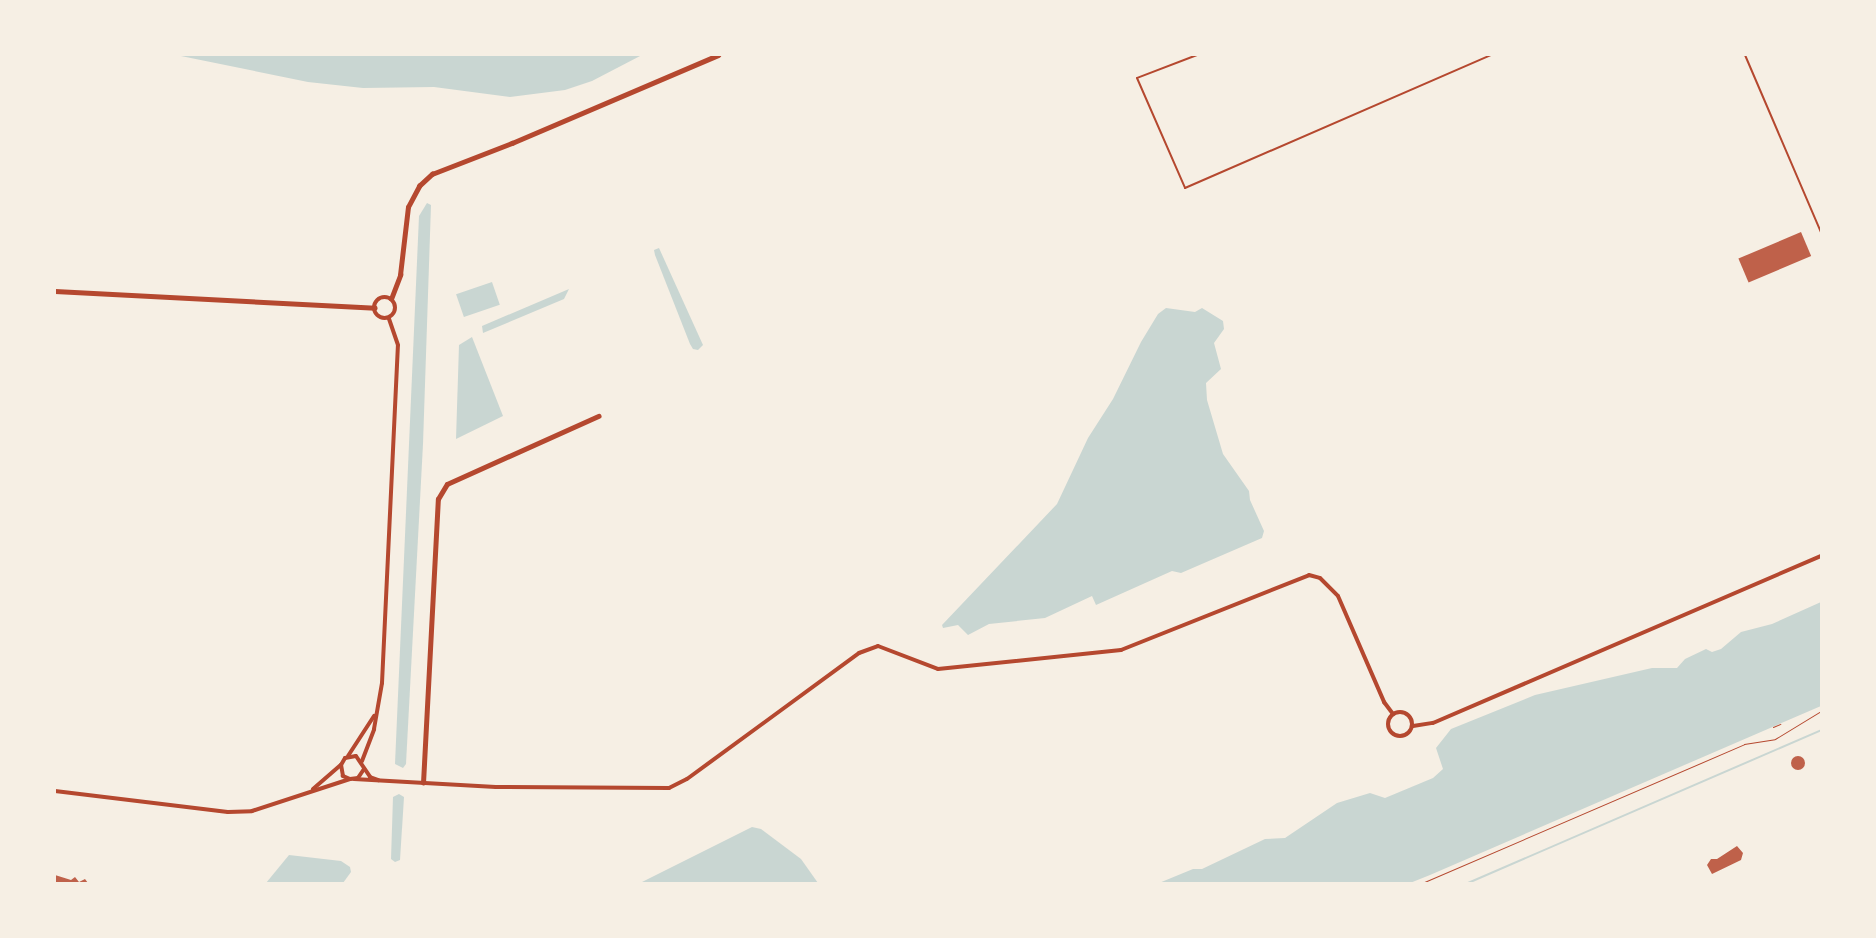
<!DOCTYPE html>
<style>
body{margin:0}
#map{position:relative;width:1876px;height:938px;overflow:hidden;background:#f6efe4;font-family:Figtree,sans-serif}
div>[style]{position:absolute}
.water>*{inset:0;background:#c9d6d2;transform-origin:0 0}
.stream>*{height:2px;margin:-1px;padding:0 1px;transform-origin:1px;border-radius:1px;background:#c9d6d2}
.building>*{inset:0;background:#bf614a;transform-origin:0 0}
.round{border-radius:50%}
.path>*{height:1px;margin:-0.5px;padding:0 0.5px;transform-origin:0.5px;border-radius:0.5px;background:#b5482f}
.service>*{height:2px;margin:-1px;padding:0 1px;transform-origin:1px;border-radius:1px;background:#b5482f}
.minor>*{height:4px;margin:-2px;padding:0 2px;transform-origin:2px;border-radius:2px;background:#b5482f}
.minor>.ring{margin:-2px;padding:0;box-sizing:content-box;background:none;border:4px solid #b5482f;border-radius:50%}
.tertiary>*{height:4.5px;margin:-2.25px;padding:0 2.25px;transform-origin:2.25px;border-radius:2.25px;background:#b5482f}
.tertiary>.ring{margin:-2.25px;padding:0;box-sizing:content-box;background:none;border:4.5px solid #b5482f;border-radius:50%}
span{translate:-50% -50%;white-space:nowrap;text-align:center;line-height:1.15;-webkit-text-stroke:4px #f6efe4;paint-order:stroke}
.frame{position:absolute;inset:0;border:56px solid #f6efe4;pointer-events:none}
</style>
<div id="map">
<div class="water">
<div style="clip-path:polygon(176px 55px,547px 56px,642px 55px,592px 81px,565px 90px,510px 97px,434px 87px,363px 88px,308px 82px)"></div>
<div style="clip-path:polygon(427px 203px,431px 205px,423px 444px,406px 764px,403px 768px,395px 764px,419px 216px)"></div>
<div style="clip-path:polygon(659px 248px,703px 345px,698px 350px,693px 349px,690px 344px,655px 255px,654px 250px)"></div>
<div style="left:492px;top:282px;width:24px;height:38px;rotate:71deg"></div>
<div style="clip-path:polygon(569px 289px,564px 299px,483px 333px,482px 326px)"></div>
<div style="clip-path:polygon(1166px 308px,1195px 312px,1202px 308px,1223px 321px,1224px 329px,1214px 343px,1221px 369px,1206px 383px,1207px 400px,1223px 454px,1249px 491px,1250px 500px,1264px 531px,1262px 538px,1181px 573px,1172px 571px,1096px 605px,1092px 596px,1045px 618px,989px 624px,968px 635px,958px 625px,943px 628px,942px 625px,1057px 504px,1088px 438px,1113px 399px,1141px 342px,1158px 314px)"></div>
<div style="clip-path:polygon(472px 337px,503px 416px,456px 439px,459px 345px)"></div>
<div style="clip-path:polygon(1821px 602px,1821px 706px,1430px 875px,1410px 883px,1159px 883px,1193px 869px,1202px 869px,1265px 839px,1285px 838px,1337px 803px,1370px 793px,1385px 798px,1433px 778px,1443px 769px,1436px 748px,1451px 729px,1535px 695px,1652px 668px,1677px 668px,1685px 659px,1706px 649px,1712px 652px,1721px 649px,1741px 632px,1772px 624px)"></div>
<div style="clip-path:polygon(399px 794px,404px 797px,400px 860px,395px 862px,391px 859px,393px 797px)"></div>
<div style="clip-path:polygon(752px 827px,761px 829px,801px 859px,818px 883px,640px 883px)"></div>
<div style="clip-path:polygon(289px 855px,341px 861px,350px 867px,351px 872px,343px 883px,266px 883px)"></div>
</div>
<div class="stream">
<div style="left:1468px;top:883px;width:385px;rotate:-23.4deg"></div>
</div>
<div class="building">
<div style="left:1801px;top:232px;width:26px;height:68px;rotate:67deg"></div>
<div class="round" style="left:1791px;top:756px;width:14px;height:14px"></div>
<div style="clip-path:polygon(1737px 846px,1743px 853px,1741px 860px,1712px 874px,1707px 865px,1711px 859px,1717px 859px)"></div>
<div style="clip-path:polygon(55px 875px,71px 880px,75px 877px,79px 882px,85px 879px,88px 883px,55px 883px)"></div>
</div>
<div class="path">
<div style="left:1773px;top:727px;width:8px;rotate:-23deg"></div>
<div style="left:1422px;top:883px;width:351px;rotate:-23.3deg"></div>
<div style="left:1744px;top:744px;width:31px;rotate:-9deg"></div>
<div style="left:1775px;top:739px;width:54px;rotate:-31.3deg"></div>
</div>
<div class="service">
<div style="left:1197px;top:55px;width:64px;rotate:159deg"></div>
<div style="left:1137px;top:78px;width:120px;rotate:66.4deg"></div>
<div style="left:1185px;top:188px;width:334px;rotate:-23.5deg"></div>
<div style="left:1745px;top:55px;width:193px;rotate:66.8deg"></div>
</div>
<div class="minor">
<div class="ring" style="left:1388px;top:712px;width:20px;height:20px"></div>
<div style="left:1413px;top:726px;width:20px;rotate:-9deg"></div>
<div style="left:1433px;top:723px;width:422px;rotate:-23.3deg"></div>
<div style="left:348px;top:756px;width:48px;rotate:-57deg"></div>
<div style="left:362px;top:761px;width:34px;rotate:-69deg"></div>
<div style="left:374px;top:729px;width:47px;rotate:-80.1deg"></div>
<div style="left:382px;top:683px;width:338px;rotate:-87.3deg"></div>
<div style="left:398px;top:345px;width:28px;rotate:-109deg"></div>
<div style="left:364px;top:769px;width:11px;rotate:124deg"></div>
<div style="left:358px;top:778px;width:8px;rotate:173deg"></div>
<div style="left:350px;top:779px;width:8px;rotate:-157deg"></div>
<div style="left:343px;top:776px;width:11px;rotate:-100deg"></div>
<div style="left:341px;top:765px;width:8px;rotate:-60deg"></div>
<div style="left:345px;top:758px;width:11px;rotate:-10deg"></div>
<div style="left:356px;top:756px;width:25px;rotate:56deg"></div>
<div style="left:370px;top:777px;width:9px;rotate:21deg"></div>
<div style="left:354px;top:779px;width:142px;rotate:3.2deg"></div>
<div style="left:496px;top:787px;width:173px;rotate:0.3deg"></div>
<div style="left:669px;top:788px;width:20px;rotate:-27deg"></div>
<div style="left:687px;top:779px;width:213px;rotate:-36.2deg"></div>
<div style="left:859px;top:653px;width:20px;rotate:-20deg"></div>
<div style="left:878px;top:646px;width:64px;rotate:21deg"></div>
<div style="left:938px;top:669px;width:184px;rotate:-5.9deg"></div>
<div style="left:1121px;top:650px;width:202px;rotate:-21.7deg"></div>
<div style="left:1309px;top:575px;width:11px;rotate:15deg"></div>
<div style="left:1320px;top:578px;width:25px;rotate:45deg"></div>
<div style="left:1338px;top:596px;width:116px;rotate:66.5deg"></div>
<div style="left:1384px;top:702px;width:15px;rotate:53deg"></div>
<div style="left:313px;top:789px;width:37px;rotate:-41deg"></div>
<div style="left:55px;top:791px;width:174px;rotate:6.9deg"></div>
<div style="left:228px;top:812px;width:24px;rotate:-2deg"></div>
<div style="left:252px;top:811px;width:103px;rotate:-18.1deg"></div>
</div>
<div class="tertiary">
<div style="left:55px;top:291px;width:320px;rotate:3deg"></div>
<div class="ring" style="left:374px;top:297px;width:17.5px;height:17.5px"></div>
<div style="left:391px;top:299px;width:26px;rotate:-69deg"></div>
<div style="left:400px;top:275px;width:68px;rotate:-83.3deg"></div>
<div style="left:408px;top:207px;width:24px;rotate:-62deg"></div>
<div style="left:419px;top:186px;width:18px;rotate:-43deg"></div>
<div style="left:432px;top:174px;width:86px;rotate:-21.2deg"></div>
<div style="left:512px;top:143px;width:224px;rotate:-23.1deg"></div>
<div style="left:423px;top:783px;width:284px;rotate:-87deg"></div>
<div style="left:438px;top:499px;width:17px;rotate:-59deg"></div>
<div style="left:447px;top:484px;width:166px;rotate:-24.2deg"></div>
</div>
<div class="frame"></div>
</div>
